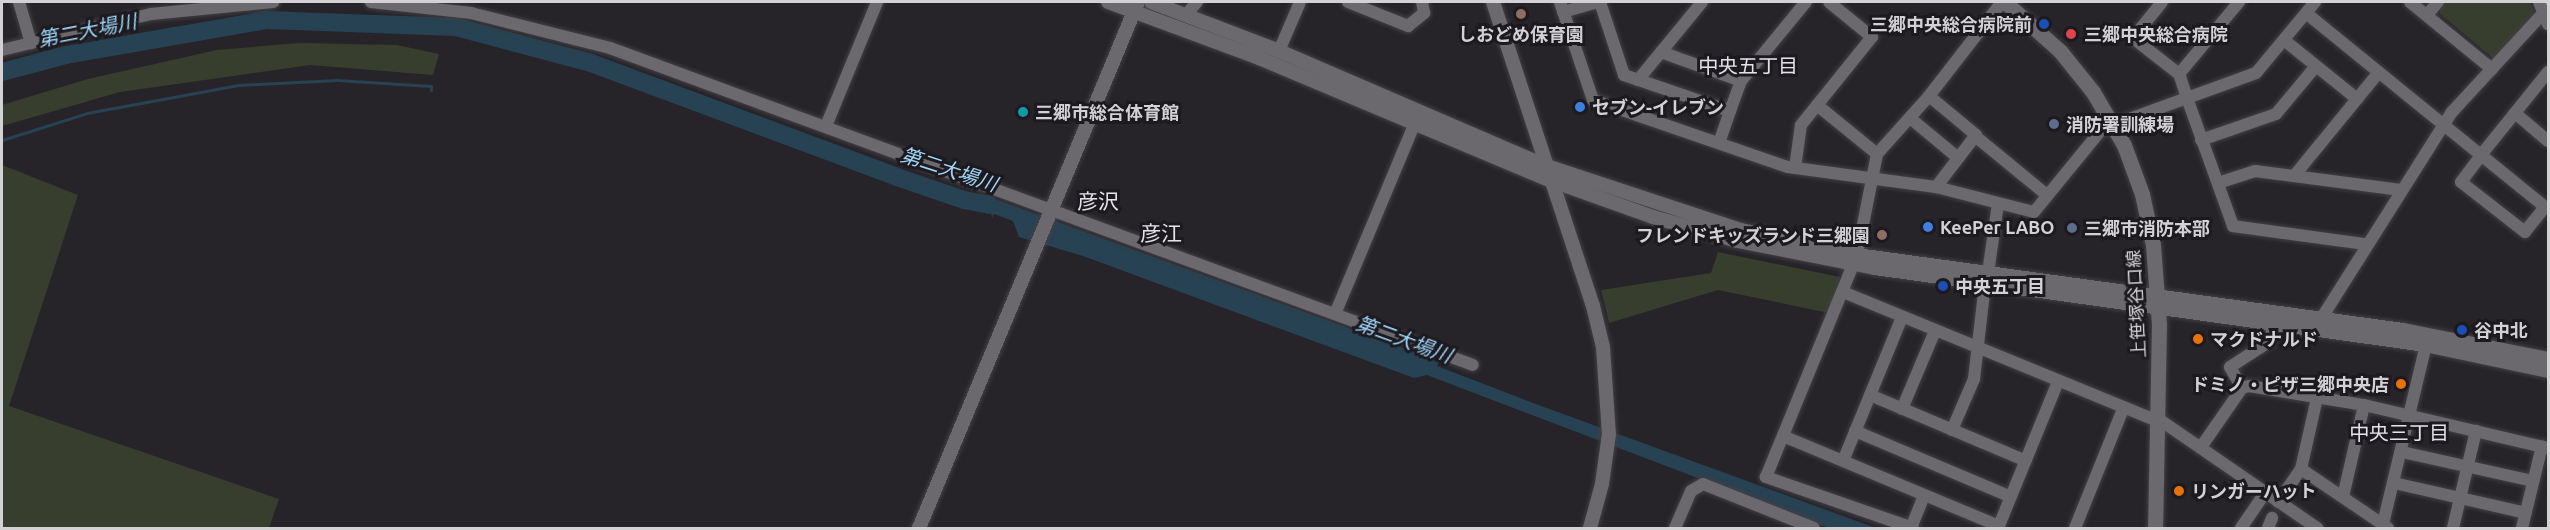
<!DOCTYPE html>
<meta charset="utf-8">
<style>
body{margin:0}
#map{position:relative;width:2550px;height:530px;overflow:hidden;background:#262429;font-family:Ubuntu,"Noto Sans JP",sans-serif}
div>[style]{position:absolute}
.green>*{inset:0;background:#373e2e}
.water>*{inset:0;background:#274252}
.stream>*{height:3px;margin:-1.5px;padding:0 1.5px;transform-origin:1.5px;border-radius:1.5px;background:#274252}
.river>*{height:18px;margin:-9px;padding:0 9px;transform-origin:9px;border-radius:9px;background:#274252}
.roads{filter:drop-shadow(0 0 2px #424044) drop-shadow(0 0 2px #424044)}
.minor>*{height:12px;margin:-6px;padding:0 6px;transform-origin:6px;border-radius:6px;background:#6b686e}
.tertiary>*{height:14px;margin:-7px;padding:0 7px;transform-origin:7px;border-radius:7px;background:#6b686e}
.secondary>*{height:15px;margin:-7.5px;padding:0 7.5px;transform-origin:7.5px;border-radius:7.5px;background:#6b686e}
.rail>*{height:5px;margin-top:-2.5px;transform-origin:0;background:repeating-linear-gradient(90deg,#1d1a1f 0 9px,#959498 0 18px);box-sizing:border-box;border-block:2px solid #959498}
.dots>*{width:16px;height:16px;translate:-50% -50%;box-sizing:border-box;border:3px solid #1d1a1f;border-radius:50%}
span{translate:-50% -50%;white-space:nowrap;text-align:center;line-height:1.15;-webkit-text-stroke:6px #1d1a1f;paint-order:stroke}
.poi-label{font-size:18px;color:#d2d1d4;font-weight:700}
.right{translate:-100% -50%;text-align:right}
.left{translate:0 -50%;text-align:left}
.street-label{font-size:18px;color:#d2d1d4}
.water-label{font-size:20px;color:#9ed4f6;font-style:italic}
.neighbourhood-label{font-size:20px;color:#e4e1e8}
.quarter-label{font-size:21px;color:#e4e1e8}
.frame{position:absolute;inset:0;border:3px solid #d2d1d4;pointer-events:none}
</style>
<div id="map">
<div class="green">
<div style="clip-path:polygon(2445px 2px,2530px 2px,2535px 15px,2493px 58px,2440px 14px,2439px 9px)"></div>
<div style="clip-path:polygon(298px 43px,397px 45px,439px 54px,433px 75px,310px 65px,120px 92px,2px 126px,2px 105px,88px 79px,217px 50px)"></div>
<div style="clip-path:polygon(2px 165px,78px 195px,9px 406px,279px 499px,269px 528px,2px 528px)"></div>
<div style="clip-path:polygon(1718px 252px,1840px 277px,1829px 313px,1718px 290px,1609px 323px,1601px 290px,1711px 273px)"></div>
</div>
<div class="water">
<div style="clip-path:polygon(981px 194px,1439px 361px,1437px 366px,1533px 403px,1876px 528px,1829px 528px,1427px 375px,1414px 378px,1083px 256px,1019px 237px,1013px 221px,994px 214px,992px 218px,991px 212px,967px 204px,967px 196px)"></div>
</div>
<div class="stream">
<div style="left:2px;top:140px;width:89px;rotate:-17.6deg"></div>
<div style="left:87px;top:113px;width:154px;rotate:-10.5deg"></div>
<div style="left:238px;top:85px;width:99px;rotate:-2.9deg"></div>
<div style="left:337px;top:80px;width:94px;rotate:3.7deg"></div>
<div style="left:431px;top:86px;width:4px;rotate:90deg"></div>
</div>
<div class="river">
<div style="left:2px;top:72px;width:66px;rotate:-14.9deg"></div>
<div style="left:66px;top:55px;width:204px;rotate:-9.9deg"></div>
<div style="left:267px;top:20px;width:189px;rotate:2.1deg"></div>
<div style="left:456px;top:27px;width:140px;rotate:14.9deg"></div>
<div style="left:591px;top:63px;width:327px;rotate:20.4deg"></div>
<div style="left:897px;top:177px;width:71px;rotate:18.9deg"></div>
<div style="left:964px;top:200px;width:25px;rotate:11deg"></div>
</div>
<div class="roads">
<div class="minor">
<div style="left:19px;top:2px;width:43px;rotate:73.7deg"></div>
<div style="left:371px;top:2px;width:101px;rotate:6.3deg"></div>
<div style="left:471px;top:13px;width:143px;rotate:14.1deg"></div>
<div style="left:610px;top:48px;width:919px;rotate:20.17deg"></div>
<div style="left:1348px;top:2px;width:65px;rotate:21.8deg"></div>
<div style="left:1408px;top:26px;width:21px;rotate:-39deg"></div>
<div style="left:1424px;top:13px;width:11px;rotate:-100deg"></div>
<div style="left:1560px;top:2px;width:103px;rotate:71.4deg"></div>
<div style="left:1593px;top:100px;width:206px;rotate:19deg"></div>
<div style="left:1788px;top:167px;width:149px;rotate:7.7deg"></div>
<div style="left:1936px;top:187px;width:101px;rotate:14.3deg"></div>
<div style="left:2034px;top:212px;width:107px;rotate:-50.7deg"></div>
<div style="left:2102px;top:129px;width:90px;rotate:-20deg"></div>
<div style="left:2187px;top:98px;width:25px;rotate:-108deg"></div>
<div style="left:2179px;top:74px;width:58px;rotate:-142deg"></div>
<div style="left:2133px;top:38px;width:46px;rotate:-51.1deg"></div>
<div style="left:1600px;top:2px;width:77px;rotate:71.8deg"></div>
<div style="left:1624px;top:75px;width:112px;rotate:18.8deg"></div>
<div style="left:1730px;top:111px;width:32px;rotate:-70deg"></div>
<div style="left:1741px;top:81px;width:102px;rotate:-50.6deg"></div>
<div style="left:2315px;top:2px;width:92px;rotate:129.7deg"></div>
<div style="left:2256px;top:73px;width:73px;rotate:160.1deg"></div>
<div style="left:2187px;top:98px;width:136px;rotate:70.2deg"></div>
<div style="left:2233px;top:226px;width:133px;rotate:7.8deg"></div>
<div style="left:2410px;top:2px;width:106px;rotate:39.3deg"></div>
<div style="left:2539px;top:2px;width:24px;rotate:68deg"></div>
<div style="left:1563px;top:12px;width:36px;rotate:-16deg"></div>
<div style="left:2306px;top:13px;width:225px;rotate:39.1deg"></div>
<div style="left:2481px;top:155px;width:82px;rotate:39.1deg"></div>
<div style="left:2545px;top:207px;width:32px;rotate:129deg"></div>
<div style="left:2525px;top:232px;width:81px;rotate:-142deg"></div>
<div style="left:2461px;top:182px;width:34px;rotate:-53deg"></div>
<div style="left:2481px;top:155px;width:107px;rotate:-51.1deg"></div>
<div style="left:1186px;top:15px;width:17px;rotate:-50deg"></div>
<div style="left:2427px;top:15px;width:17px;rotate:-50deg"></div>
<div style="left:2284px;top:40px;width:94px;rotate:38.9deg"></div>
<div style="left:2px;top:50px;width:153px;rotate:-13.6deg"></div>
<div style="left:151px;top:14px;width:123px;rotate:-5.6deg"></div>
<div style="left:1279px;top:51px;width:53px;rotate:-66.8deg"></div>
<div style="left:1661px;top:52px;width:85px;rotate:19.9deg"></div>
<div style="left:2179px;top:74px;width:94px;rotate:-50.2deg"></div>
<div style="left:1638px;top:80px;width:101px;rotate:-50.6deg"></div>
<div style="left:1929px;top:96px;width:61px;rotate:39.7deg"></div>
<div style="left:1976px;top:135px;width:66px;rotate:127.6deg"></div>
<div style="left:1817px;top:105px;width:77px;rotate:39.2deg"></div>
<div style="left:2515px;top:113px;width:43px;rotate:40.3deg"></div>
<div style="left:1910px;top:118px;width:61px;rotate:39.7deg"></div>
<div style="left:826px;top:126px;width:134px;rotate:-67.6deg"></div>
<div style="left:1975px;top:136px;width:94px;rotate:39.4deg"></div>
<div style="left:2201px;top:140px;width:79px;rotate:-19.1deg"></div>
<div style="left:2276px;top:114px;width:62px;rotate:-50.2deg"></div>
<div style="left:1719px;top:143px;width:34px;rotate:-71deg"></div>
<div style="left:1795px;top:168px;width:43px;rotate:-82.1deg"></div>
<div style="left:1801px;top:125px;width:113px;rotate:-51.1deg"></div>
<div style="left:1872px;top:37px;width:55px;rotate:-140.9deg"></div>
<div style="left:2294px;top:176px;width:134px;rotate:-50.7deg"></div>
<div style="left:2218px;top:183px;width:39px;rotate:-18deg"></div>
<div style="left:2255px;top:171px;width:147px;rotate:7.4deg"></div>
<div style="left:1988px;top:273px;width:70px;rotate:-81.8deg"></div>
<div style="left:1843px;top:292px;width:335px;rotate:22.3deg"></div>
<div style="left:1335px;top:314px;width:207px;rotate:-67.3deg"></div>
<div style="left:2321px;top:319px;width:245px;rotate:-57.7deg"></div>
<div style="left:2452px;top:112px;width:142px;rotate:-47.3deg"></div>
<div style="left:2242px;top:388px;width:24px;rotate:-120deg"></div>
<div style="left:2230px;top:367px;width:48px;rotate:-33deg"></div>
<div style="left:2270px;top:341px;width:16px;rotate:-79deg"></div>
<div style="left:1870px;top:395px;width:169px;rotate:22.9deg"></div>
<div style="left:1902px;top:409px;width:85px;rotate:-67.1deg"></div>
<div style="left:2160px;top:420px;width:191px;rotate:34.5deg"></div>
<div style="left:1952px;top:430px;width:56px;rotate:-66.7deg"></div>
<div style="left:1974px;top:379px;width:96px;rotate:-83.4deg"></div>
<div style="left:1855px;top:431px;width:169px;rotate:22.9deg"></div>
<div style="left:1783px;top:436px;width:234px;rotate:22.6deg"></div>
<div style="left:2201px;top:447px;width:72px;rotate:-55.2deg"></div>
<div style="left:2242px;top:388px;width:7px;rotate:-16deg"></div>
<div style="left:2249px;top:386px;width:117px;rotate:9.4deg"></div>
<div style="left:2364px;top:405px;width:189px;rotate:13.2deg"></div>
<div style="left:2402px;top:452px;width:134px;rotate:12.5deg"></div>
<div style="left:1843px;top:461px;width:156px;rotate:-67.7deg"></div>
<div style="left:2301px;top:469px;width:105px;rotate:34.1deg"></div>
<div style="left:2394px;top:483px;width:135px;rotate:12.8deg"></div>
<div style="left:2343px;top:497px;width:94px;rotate:-77.1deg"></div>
<div style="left:2278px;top:502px;width:40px;rotate:-55.1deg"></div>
<div style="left:2301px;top:469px;width:73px;rotate:-77.3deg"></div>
<div style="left:1675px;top:528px;width:40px;rotate:-66.6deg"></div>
<div style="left:1691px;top:491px;width:14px;rotate:-30deg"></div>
<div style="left:1703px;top:484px;width:119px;rotate:21.6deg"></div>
<div style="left:1911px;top:528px;width:35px;rotate:-68deg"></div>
<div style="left:1913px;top:528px;width:156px;rotate:-160.9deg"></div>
<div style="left:1766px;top:477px;width:240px;rotate:-67.7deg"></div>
<div style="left:1857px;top:255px;width:103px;rotate:-78.8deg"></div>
<div style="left:1877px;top:154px;width:78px;rotate:-48.1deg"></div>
<div style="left:1929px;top:96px;width:119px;rotate:-52.2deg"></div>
<div style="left:1998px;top:528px;width:158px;rotate:-67.7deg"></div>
<div style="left:2075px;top:528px;width:128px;rotate:-68deg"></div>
<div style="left:2241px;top:528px;width:42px;rotate:-55.6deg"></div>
<div style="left:2268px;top:528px;width:11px;rotate:-68deg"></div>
<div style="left:2382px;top:528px;width:188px;rotate:-76.5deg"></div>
<div style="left:2453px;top:528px;width:100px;rotate:-76.7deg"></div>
<div style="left:2522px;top:528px;width:84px;rotate:-76.3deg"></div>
</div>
<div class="tertiary">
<div style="left:1108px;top:2px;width:161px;rotate:20.3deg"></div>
<div style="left:1259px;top:58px;width:318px;rotate:22.8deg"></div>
<div style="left:1552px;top:181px;width:107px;rotate:19.6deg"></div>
<div style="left:1653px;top:217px;width:88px;rotate:15.8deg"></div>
<div style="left:1738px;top:241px;width:140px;rotate:11.1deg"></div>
<div style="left:1875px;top:268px;width:556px;rotate:7.96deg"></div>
<div style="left:2426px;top:345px;width:125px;rotate:12deg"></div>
<div style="left:1151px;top:2px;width:137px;rotate:20.9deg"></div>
<div style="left:1279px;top:51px;width:288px;rotate:23.3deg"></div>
<div style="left:1544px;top:165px;width:207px;rotate:18.3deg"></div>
<div style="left:1741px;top:230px;width:119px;rotate:12.2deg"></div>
<div style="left:1857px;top:255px;width:551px;rotate:7.82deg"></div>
<div style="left:2403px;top:330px;width:148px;rotate:11.3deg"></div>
<div style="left:1493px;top:2px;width:320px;rotate:71.8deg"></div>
<div style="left:1593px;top:306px;width:42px;rotate:76.3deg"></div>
<div style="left:1603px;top:347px;width:87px;rotate:86.1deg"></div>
<div style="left:1609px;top:434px;width:50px;rotate:98deg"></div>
<div style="left:1602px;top:484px;width:46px;rotate:105.3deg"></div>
<div style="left:919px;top:528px;width:570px;rotate:-67.4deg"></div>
</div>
<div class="secondary">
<div style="left:2005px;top:2px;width:74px;rotate:41.7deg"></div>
<div style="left:2060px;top:51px;width:53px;rotate:51.2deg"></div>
<div style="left:2093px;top:92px;width:61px;rotate:59.7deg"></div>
<div style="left:2124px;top:145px;width:52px;rotate:69.8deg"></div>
<div style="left:2142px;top:194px;width:52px;rotate:77.8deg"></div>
<div style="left:2153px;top:245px;width:79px;rotate:85.7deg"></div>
<div style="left:2159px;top:324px;width:204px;rotate:91.1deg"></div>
</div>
</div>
<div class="rail">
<div style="left:2548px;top:2px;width:2px;rotate:90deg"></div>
</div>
<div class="dots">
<div style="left:1521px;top:14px;background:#8d6e63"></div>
<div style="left:2044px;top:24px;background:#1a4fb4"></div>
<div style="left:2071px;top:34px;background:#e0444e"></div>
<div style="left:1580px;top:107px;background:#3f7fe0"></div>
<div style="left:1023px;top:112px;background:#0f9aa8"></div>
<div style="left:2054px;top:124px;background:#5c6f8a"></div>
<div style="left:1928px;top:227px;background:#3f7fe0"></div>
<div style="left:2072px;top:228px;background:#5c6f8a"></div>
<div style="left:1882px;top:235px;background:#8d6e63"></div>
<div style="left:1943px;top:286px;background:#1a4fb4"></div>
<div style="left:2462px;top:330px;background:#1a4fb4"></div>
<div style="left:2198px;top:339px;background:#e8710a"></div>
<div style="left:2401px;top:384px;background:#e8710a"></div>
<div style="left:2179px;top:491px;background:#e8710a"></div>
</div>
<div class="poi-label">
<span class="right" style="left:2032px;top:24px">三郷中央総合病院前</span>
<span style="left:1521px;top:34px">しおどめ保育園</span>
<span class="left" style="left:2084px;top:34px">三郷中央総合病院</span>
<span class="left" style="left:1592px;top:107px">セブン-イレブン</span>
<span class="left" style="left:1035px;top:112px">三郷市総合体育館</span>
<span class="left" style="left:2066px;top:124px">消防署訓練場</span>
<span class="left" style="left:1940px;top:227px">KeePer LABO</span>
<span class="left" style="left:2084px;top:228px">三郷市消防本部</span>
<span class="right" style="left:1870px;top:235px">フレンドキッズランド三郷園</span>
<span class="left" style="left:1955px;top:286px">中央五丁目</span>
<span class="left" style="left:2474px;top:330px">谷中北</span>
<span class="left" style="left:2210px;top:339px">マクドナルド</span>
<span class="right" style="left:2389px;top:384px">ドミノ・ピザ三郷中央店</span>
<span class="left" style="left:2191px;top:491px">リンガーハット</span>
</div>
<div class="street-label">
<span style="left:2136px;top:304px;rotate:-93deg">上笹塚谷口線</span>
</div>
<div class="water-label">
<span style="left:87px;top:30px;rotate:-11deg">第二大場川</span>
<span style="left:949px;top:169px;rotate:18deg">第二大場川</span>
<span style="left:1404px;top:339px;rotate:20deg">第二大場川</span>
</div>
<div class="neighbourhood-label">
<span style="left:1748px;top:65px">中央五丁目</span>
<span style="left:2399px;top:432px">中央三丁目</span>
</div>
<div class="quarter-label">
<span style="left:1098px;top:201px">彦沢</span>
<span style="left:1161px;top:233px">彦江</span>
</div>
<div class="frame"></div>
</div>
